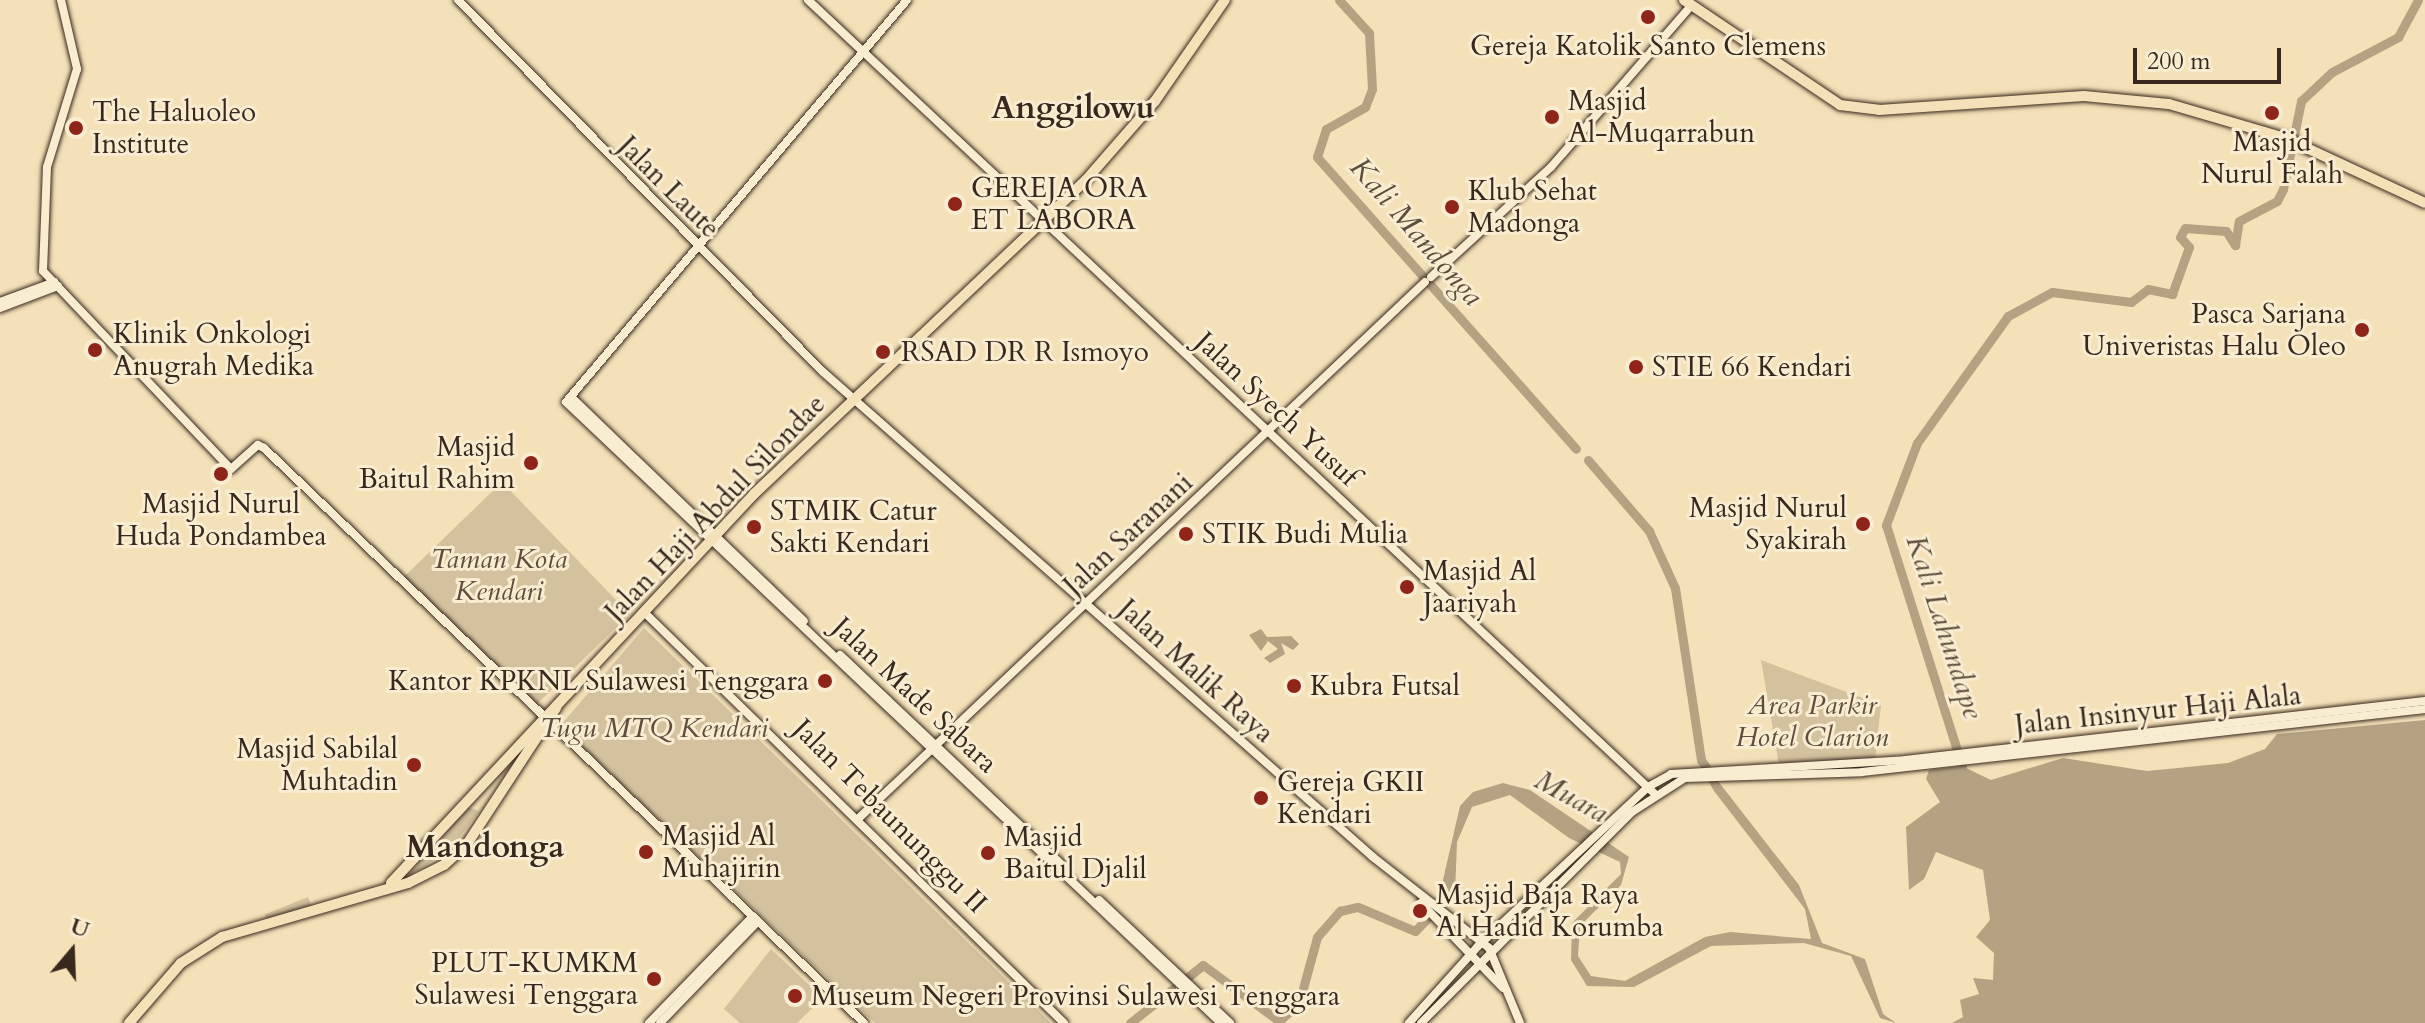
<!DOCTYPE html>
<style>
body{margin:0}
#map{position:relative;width:2425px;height:1023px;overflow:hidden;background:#f4e1b8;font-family:Cardo,serif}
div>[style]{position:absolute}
.green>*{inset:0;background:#d4c29e;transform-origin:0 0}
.water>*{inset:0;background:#b4a283}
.river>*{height:9px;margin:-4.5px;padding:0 4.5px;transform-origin:4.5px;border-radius:4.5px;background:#b4a283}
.roads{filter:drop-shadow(0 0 2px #38281d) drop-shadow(0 0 2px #38281d)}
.secondary>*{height:8px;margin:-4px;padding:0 4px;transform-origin:4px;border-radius:4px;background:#f8ecd1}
.highway>*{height:10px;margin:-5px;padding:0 5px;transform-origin:5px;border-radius:5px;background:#f4e1b8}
.dots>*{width:22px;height:22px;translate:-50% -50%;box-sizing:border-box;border:4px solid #f8ecd1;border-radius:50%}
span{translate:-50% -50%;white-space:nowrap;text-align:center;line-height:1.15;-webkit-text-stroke:6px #f8ecd1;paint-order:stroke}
.poi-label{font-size:28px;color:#38281d}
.left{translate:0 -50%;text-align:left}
.right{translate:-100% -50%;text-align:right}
.street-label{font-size:28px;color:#38281d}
.park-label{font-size:28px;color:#5f4e3d;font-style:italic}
.water-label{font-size:30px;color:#5d4d3c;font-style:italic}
.quarter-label{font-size:32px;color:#38281d;font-weight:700}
.north{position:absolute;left:32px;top:911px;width:80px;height:80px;-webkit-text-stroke:6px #f8ecd1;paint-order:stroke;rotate:19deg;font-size:22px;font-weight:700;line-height:32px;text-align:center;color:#38281d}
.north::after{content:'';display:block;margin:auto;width:28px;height:36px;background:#38281d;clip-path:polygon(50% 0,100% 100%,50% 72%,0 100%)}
.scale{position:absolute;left:2133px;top:48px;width:148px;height:36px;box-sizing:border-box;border:4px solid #38281d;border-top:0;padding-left:10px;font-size:24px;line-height:28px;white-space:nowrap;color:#38281d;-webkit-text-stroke:6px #f8ecd1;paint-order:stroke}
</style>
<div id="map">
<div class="green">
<div style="left:502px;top:482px;width:184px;height:137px;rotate:46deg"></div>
<div style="clip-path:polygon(644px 628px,1051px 1023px,875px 1023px,560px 726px)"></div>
<div style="clip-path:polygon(1761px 660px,1881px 705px,1875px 760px,1779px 765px)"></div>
<div style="clip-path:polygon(467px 807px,479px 811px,451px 849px,407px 877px)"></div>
<div style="left:308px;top:897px;width:11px;height:47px;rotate:68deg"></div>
<div style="clip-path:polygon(771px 949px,823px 998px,797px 1023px,740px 1023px,724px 1009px)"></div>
</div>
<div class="water">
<div style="clip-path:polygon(1261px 629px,1267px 637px,1291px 636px,1299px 644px,1293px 650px,1281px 643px,1285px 654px,1270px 663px,1264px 658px,1278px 649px,1268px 641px,1261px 651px,1249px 635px)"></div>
<div style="clip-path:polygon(2425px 720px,2425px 1023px,1952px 1023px,1963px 1017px,1960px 1000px,1979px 994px,1973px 978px,1993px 980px,1994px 953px,1976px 937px,1990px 920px,1983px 870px,1936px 852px,1924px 879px,1909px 890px,1906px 827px,1940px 802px,1926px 779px,1929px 770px,1962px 766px,1991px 780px,2063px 758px,2147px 771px,2228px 763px,2265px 749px,2277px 734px)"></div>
<div style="clip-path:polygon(1714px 776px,1799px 885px,1822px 943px,1865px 959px,1883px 1014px,1896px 1023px,1880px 1018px,1851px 956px,1804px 943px,1711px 946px,1634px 987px,1587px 986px,1571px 960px,1572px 923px,1621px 874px,1620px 862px,1569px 838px,1510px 795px,1472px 807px,1457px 842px,1455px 894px,1444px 910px,1437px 906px,1460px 806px,1473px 792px,1503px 783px,1530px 790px,1629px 857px,1621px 885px,1580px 926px,1578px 956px,1591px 976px,1625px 981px,1705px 937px,1730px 932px,1811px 939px,1805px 909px,1714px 791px,1706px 777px)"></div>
</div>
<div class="river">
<div style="left:1339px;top:0;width:45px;rotate:47.7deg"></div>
<div style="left:1369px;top:33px;width:56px;rotate:86.9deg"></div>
<div style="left:1372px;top:89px;width:19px;rotate:111deg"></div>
<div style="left:1365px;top:107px;width:45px;rotate:150.6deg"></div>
<div style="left:1326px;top:129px;width:29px;rotate:108deg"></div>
<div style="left:1317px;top:157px;width:390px;rotate:48.4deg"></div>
<div style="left:1588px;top:460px;width:94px;rotate:49.3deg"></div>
<div style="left:1649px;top:531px;width:63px;rotate:65.5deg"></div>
<div style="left:1675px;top:588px;width:174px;rotate:81.4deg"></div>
<div style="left:1701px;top:760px;width:19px;rotate:55deg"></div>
<div style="left:1962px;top:766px;width:253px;rotate:-107.5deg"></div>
<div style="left:1886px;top:525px;width:88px;rotate:-69.3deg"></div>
<div style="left:1917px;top:443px;width:156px;rotate:-54.4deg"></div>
<div style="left:2008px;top:316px;width:50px;rotate:-28.6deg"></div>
<div style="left:2052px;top:292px;width:80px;rotate:7.2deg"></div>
<div style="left:2131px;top:302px;width:21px;rotate:-37deg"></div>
<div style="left:2148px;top:289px;width:25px;rotate:12deg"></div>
<div style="left:2172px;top:294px;width:50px;rotate:-70.1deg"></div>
<div style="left:2189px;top:247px;width:13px;rotate:-132deg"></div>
<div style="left:2180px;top:237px;width:10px;rotate:-61deg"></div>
<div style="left:2185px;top:228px;width:41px;rotate:4.2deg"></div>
<div style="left:2226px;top:231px;width:17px;rotate:57deg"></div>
<div style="left:2235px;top:245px;width:24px;rotate:-81deg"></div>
<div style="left:2239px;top:221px;width:43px;rotate:-27.8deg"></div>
<div style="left:2277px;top:201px;width:13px;rotate:-63deg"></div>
<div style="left:2283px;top:189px;width:90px;rotate:-78.4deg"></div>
<div style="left:2301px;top:101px;width:42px;rotate:-43.1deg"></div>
<div style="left:2332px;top:72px;width:75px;rotate:-27.9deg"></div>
<div style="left:2398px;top:37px;width:42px;rotate:-61.6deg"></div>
<div style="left:1130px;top:1023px;width:93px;rotate:-38.5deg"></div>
<div style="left:1203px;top:965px;width:94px;rotate:36.4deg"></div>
<div style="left:1279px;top:1021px;width:27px;rotate:-42deg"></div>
<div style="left:1299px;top:1003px;width:68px;rotate:-74.7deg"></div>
<div style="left:1317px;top:937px;width:35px;rotate:-49deg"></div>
<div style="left:1340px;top:911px;width:18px;rotate:-13deg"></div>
<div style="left:1358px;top:907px;width:62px;rotate:22.8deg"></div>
<div style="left:1415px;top:931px;width:40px;rotate:-46deg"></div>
</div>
<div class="roads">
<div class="secondary">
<div style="left:61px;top:0;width:71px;rotate:76.9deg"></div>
<div style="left:77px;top:69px;width:102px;rotate:107deg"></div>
<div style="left:47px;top:167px;width:104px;rotate:92.2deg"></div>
<div style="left:43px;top:271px;width:273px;rotate:46.5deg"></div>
<div style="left:231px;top:469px;width:36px;rotate:-42deg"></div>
<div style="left:258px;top:445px;width:7px;rotate:27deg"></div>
<div style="left:264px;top:448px;width:831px;rotate:43.78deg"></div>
<div style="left:458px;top:0;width:520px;rotate:45.55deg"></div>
<div style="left:822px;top:371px;width:735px;rotate:41.41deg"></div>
<div style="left:1373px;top:857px;width:147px;rotate:38.1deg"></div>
<div style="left:1489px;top:948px;width:81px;rotate:67.5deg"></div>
<div style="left:808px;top:0;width:1160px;rotate:43.15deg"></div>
<div style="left:907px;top:0;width:527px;rotate:130.31deg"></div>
<div style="left:566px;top:402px;width:903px;rotate:43.47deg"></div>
<div style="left:1431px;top:277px;width:163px;rotate:-42.5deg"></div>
<div style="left:1551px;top:167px;width:213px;rotate:-49deg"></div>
<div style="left:0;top:302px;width:58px;rotate:-20.3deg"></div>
<div style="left:0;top:308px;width:62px;rotate:-20.8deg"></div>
<div style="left:571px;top:397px;width:323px;rotate:43.9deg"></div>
<div style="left:645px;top:613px;width:586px;rotate:44.38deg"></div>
<div style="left:840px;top:655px;width:307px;rotate:43.4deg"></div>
<div style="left:860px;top:817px;width:778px;rotate:-43.44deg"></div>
<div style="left:1099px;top:900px;width:180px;rotate:43.2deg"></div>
<div style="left:1421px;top:903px;width:118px;rotate:46deg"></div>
<div style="left:649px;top:1023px;width:149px;rotate:-45.8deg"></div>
<div style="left:660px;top:1023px;width:141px;rotate:-46.1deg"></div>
<div style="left:1409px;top:1023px;width:103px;rotate:-48.1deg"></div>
<div style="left:1478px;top:946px;width:233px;rotate:-43.1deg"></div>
<div style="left:1648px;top:787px;width:26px;rotate:-29deg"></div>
<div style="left:1671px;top:774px;width:234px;rotate:-3.4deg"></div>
<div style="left:1905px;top:760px;width:523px;rotate:-6.47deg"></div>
<div style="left:1421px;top:1023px;width:298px;rotate:-45deg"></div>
<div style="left:1632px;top:812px;width:63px;rotate:-32.7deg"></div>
<div style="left:1685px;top:778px;width:177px;rotate:-1.9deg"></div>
<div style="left:1862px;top:772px;width:567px;rotate:-6.38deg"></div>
</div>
<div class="highway">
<div style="left:1684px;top:0;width:188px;rotate:33.9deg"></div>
<div style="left:1840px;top:105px;width:39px;rotate:7deg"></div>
<div style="left:1879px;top:110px;width:205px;rotate:-3.9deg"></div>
<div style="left:2084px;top:96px;width:85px;rotate:5.4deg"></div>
<div style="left:2169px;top:104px;width:121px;rotate:16.3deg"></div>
<div style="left:2285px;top:138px;width:154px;rotate:24.9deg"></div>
<div style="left:391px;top:883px;width:532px;rotate:-46.98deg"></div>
<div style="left:754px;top:494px;width:457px;rotate:-43.4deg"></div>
<div style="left:1086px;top:180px;width:105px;rotate:-48.9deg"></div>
<div style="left:1155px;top:101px;width:123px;rotate:-55.3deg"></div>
<div style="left:129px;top:1023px;width:79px;rotate:-49.1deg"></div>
<div style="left:181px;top:963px;width:49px;rotate:-32.4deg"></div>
<div style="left:222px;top:937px;width:194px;rotate:-16.2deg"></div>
<div style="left:408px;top:883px;width:40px;rotate:-26.6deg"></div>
<div style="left:444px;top:865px;width:31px;rotate:-42deg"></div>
<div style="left:467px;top:844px;width:163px;rotate:-56.8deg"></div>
</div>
</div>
<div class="dots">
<div style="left:1648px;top:17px;background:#8f2418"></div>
<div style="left:2272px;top:113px;background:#8f2418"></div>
<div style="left:1552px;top:117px;background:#8f2418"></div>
<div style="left:76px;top:128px;background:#8f2418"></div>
<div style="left:955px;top:204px;background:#8f2418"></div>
<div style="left:1452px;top:207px;background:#8f2418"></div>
<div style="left:2362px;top:330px;background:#8f2418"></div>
<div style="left:95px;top:350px;background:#8f2418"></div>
<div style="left:883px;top:352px;background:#8f2418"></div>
<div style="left:1636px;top:367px;background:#8f2418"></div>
<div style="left:531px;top:463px;background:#8f2418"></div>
<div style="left:221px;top:474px;background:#8f2418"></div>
<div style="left:1863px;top:524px;background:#8f2418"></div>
<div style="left:754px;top:527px;background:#8f2418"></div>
<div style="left:1186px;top:534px;background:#8f2418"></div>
<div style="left:1407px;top:587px;background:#8f2418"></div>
<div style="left:825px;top:681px;background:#8f2418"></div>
<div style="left:1294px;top:686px;background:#8f2418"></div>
<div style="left:414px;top:765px;background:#8f2418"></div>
<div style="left:1261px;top:798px;background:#8f2418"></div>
<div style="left:646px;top:852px;background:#8f2418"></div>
<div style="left:988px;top:853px;background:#8f2418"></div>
<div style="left:1420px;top:911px;background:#8f2418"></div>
<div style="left:654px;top:979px;background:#8f2418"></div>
<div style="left:795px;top:996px;background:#8f2418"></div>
</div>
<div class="poi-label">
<span style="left:1648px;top:46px">Gereja Katolik Santo Clemens</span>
<span class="left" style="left:1568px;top:117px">Masjid<br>Al-Muqarrabun</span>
<span class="left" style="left:92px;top:128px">The Haluoleo<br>Institute</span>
<span style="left:2272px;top:158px">Masjid<br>Nurul Falah</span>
<span class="left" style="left:971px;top:204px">GEREJA ORA<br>ET LABORA</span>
<span class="left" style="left:1468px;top:207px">Klub Sehat<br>Madonga</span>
<span class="right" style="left:2346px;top:330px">Pasca Sarjana<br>Univeristas Halu Oleo</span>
<span class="left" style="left:113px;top:350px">Klinik Onkologi<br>Anugrah Medika</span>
<span class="left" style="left:901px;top:352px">RSAD DR R Ismoyo</span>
<span class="left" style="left:1652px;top:367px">STIE 66 Kendari</span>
<span class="right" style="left:515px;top:463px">Masjid<br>Baitul Rahim</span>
<span style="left:221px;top:520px">Masjid Nurul<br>Huda Pondambea</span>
<span class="right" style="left:1847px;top:524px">Masjid Nurul<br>Syakirah</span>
<span class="left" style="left:770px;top:527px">STMIK Catur<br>Sakti Kendari</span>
<span class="left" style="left:1202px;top:534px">STIK Budi Mulia</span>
<span class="left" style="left:1423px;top:587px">Masjid Al<br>Jaariyah</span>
<span class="right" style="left:809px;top:681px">Kantor KPKNL Sulawesi Tenggara</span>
<span class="left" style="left:1310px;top:686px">Kubra Futsal</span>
<span class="right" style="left:398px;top:765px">Masjid Sabilal<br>Muhtadin</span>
<span class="left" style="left:1277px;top:798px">Gereja GKII<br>Kendari</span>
<span class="left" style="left:662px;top:852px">Masjid Al<br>Muhajirin</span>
<span class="left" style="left:1004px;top:853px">Masjid<br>Baitul Djalil</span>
<span class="left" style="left:1436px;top:911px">Masjid Baja Raya<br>Al Hadid Korumba</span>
<span class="right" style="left:638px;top:979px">PLUT-KUMKM<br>Sulawesi Tenggara</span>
<span class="left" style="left:811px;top:996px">Museum Negeri Provinsi Sulawesi Tenggara</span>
</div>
<div class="street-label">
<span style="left:669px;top:187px;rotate:45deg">Jalan Laute</span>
<span style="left:1277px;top:409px;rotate:43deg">Jalan Syech Yusuf</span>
<span style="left:715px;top:508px;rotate:-46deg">Jalan Haji Abdul Silondae</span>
<span style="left:1128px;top:534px;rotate:-43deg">Jalan Saranani</span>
<span style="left:1196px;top:671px;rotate:42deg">Jalan Malik Raya</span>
<span style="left:915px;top:695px;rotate:43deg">Jalan Made Sabara</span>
<span style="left:2158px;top:710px;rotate:-6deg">Jalan Insinyur Haji Alala</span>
<span style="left:890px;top:816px;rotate:45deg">Jalan Tebaununggu II</span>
</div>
<div class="park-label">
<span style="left:499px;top:575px">Taman Kota<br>Kendari</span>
<span style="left:1812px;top:721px">Area Parkir<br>Hotel Clarion</span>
<span style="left:654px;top:728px">Tugu MTQ Kendari</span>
</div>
<div class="water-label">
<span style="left:1416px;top:232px;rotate:49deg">Kali Mandonga</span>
<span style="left:1944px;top:627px;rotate:72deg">Kali Lahundape</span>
<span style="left:1571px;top:797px;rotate:29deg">Muara</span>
</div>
<div class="quarter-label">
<span style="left:1073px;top:108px">Anggilowu</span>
<span style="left:485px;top:847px">Mandonga</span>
</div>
<div class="north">U</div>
<div class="scale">200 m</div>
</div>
